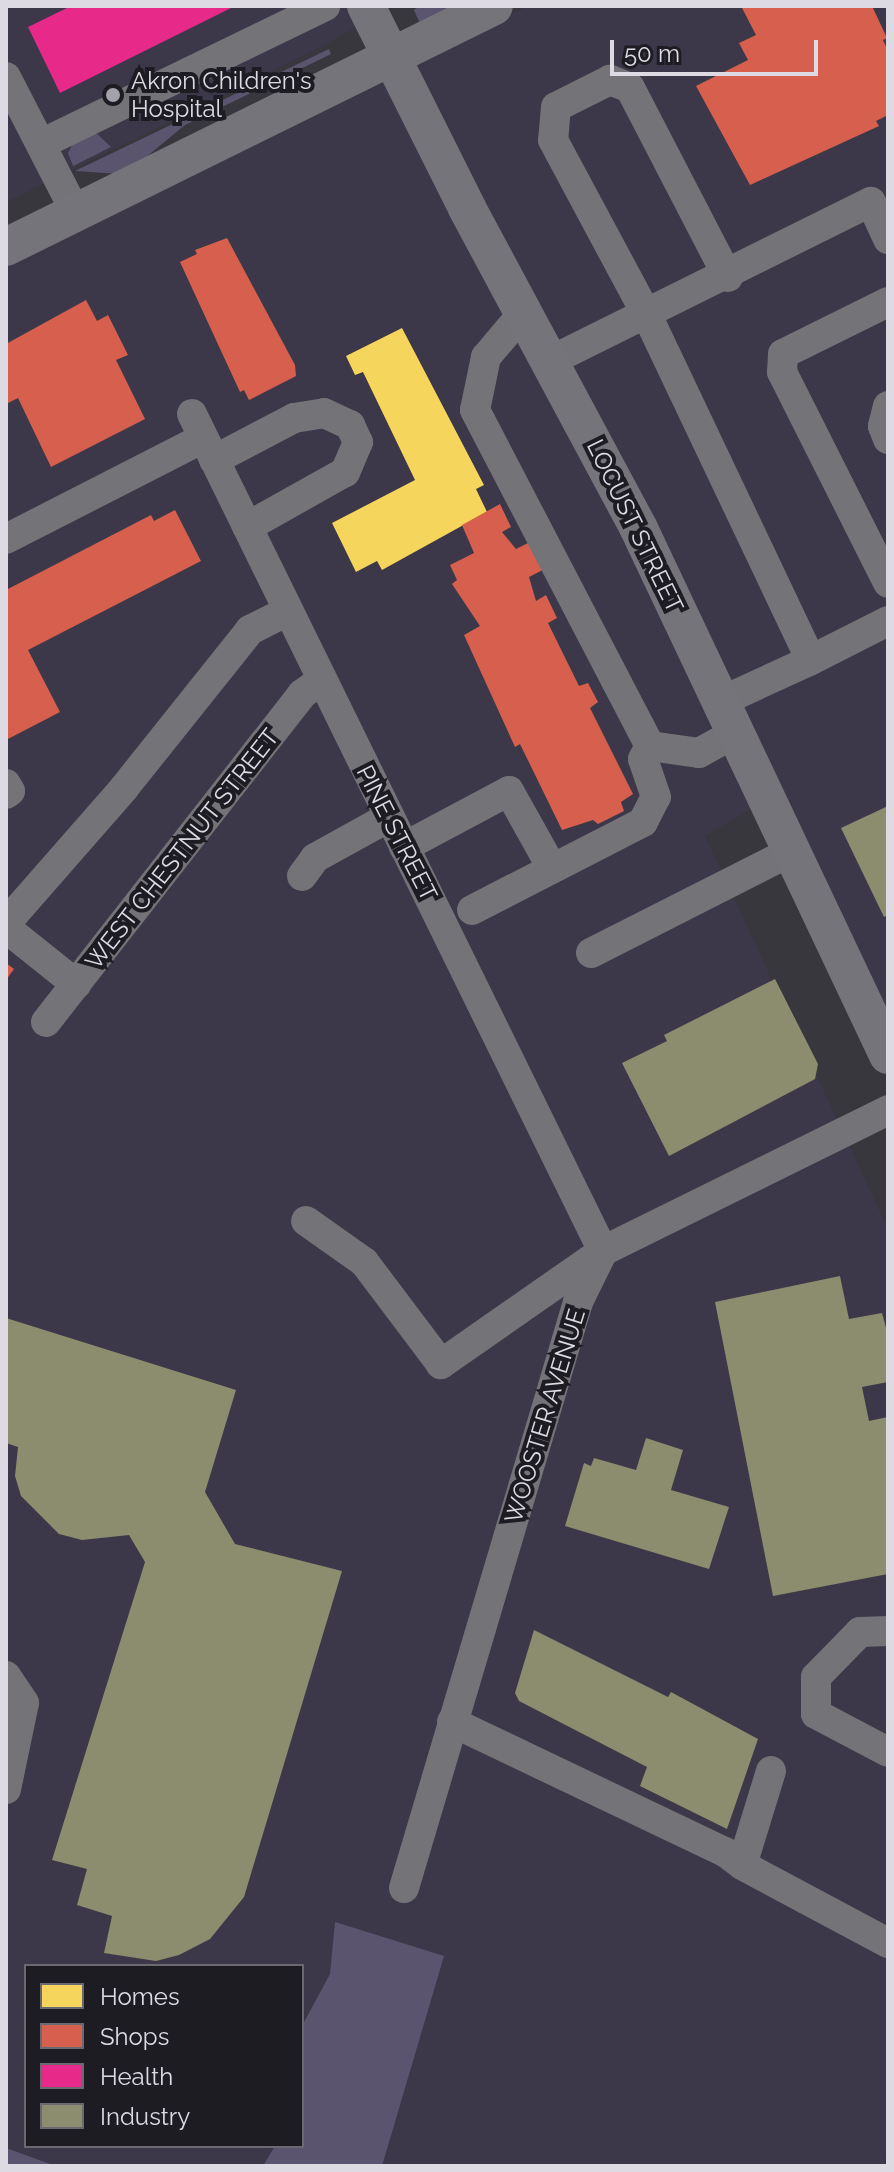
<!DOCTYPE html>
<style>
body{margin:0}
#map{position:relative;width:894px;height:2172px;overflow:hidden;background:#38373e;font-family:Raleway,sans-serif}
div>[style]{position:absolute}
.built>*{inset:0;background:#3c3849}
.green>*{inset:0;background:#5b546e}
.homes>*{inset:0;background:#f6d55c}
.shops>*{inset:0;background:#d6604d}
.health>*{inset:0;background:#e7298a}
.industry>*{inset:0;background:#8c8c6e}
.minor>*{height:30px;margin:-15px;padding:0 15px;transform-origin:15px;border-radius:15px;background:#747377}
.major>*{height:38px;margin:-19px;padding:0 19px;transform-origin:19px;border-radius:19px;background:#75747a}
.dots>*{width:22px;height:22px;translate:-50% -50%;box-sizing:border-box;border:4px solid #1e1c23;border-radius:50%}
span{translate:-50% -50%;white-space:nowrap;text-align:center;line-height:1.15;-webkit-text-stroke:8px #1e1c23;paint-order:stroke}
.poi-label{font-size:24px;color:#dddae3}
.left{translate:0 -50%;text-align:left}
.street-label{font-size:24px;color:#dddae3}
.frame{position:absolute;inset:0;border:8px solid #dddae3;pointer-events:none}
.legend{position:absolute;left:24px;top:1964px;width:280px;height:184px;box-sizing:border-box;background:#1e1c23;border:2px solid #6a6870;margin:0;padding:10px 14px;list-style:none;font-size:24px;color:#dddae3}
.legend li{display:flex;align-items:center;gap:16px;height:40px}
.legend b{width:40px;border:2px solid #6a6870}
.scale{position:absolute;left:610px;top:40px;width:208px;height:36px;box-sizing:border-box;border:4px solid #dddae3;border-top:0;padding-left:10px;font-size:24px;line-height:28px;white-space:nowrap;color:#dddae3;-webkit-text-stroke:6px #1e1c23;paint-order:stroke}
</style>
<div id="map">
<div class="built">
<div style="clip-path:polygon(6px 6px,391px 6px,327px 44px,6px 202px)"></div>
<div style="clip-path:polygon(528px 6px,888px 6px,888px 1030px,409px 64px)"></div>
<div style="clip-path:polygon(evenodd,388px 71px,761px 803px,705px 836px,888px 1229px,888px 2149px,883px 2166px,6px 2166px,6px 246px,388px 71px,26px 1966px,302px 1966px,302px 2146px,26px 2146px,26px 1966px)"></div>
</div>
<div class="green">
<div style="clip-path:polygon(419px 6px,451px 6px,421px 26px,414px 10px)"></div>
<div style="clip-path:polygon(329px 49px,331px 54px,185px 125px,134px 167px,120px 174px,75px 171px)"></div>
<div style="clip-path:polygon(93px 130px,111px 147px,73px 166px,68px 153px,75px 140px)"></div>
<div style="clip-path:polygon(335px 1922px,444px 1956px,382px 2166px,263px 2166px,275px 2146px,302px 2146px,302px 2026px,330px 1974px)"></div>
<div style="clip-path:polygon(6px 2148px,53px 2165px,56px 2166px,6px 2166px)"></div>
</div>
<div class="homes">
<div style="clip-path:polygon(402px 328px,484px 485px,476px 489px,487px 512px,382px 570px,377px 561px,356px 572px,332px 523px,415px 480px,363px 372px,355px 375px,346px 356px)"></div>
</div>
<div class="shops">
<div style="clip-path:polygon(741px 6px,872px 6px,887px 38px,883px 40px,888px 51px,888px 115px,876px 121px,879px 126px,750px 185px,696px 86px,748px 60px,739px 43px,756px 35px)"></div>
<div style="clip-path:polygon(227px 238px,295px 365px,296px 376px,249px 400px,244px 390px,240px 392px,180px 262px,197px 254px,195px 250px)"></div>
<div style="clip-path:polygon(86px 300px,97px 321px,108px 315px,128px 355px,116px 360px,145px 419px,51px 467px,18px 398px,6px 404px,6px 344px)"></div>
<div style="clip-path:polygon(500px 504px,511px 527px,502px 532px,516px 549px,554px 530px,566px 558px,529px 577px,536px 601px,546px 595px,557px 618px,548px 623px,579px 686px,588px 683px,598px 702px,590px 708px,633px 794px,621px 802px,624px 811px,598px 824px,593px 820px,562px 830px,520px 744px,515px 747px,464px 635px,480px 626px,452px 584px,457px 580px,450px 565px,474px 553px,462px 525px)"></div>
<div style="clip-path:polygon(175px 510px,201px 561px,28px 650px,60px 712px,6px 740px,6px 590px,151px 515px,154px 521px)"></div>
<div style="clip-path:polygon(6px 963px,14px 969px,6px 980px)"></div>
</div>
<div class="health">
<div style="clip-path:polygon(71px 6px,235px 6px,60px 93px,28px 27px)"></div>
</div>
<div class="industry">
<div style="clip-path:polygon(888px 806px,888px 915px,884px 917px,841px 828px)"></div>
<div style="clip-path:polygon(775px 979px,818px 1064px,815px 1079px,669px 1156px,622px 1063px,667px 1041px,664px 1035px)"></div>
<div style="clip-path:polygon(840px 1276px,849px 1319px,882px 1313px,888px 1335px,888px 1382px,862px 1387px,869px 1421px,888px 1417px,888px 1574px,773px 1596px,715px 1302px)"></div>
<div style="clip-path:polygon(6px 1318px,236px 1390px,205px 1492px,235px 1544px,342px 1571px,244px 1897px,210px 1939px,179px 1955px,156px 1961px,104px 1953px,112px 1916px,77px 1905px,87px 1869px,52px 1860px,145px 1562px,129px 1535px,82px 1540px,59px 1534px,21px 1496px,15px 1476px,18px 1447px,6px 1443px)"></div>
<div style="clip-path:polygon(646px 1438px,683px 1450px,671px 1490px,729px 1507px,709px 1569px,565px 1526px,584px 1463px,591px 1466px,594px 1458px,636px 1470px)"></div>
<div style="clip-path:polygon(534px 1630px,668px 1697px,671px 1692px,758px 1739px,727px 1829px,640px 1786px,647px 1767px,519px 1701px,515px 1693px)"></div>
</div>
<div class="minor">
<div style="left:6px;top:77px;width:155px;rotate:62.8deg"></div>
<div style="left:41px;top:144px;width:316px;rotate:-25.9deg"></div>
<div style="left:728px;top:277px;width:213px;rotate:-117.4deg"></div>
<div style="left:630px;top:88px;width:22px;rotate:-158deg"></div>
<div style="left:610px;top:80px;width:60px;rotate:153.4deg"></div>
<div style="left:556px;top:107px;width:33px;rotate:95deg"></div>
<div style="left:553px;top:140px;width:199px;rotate:61.8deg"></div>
<div style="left:647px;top:315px;width:382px;rotate:64.6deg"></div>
<div style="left:811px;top:660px;width:86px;rotate:-26.9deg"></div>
<div style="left:888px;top:302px;width:117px;rotate:153.7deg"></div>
<div style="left:783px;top:354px;width:18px;rotate:93deg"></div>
<div style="left:782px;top:372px;width:236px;rotate:63.3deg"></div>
<div style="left:524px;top:312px;width:59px;rotate:130.2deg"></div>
<div style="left:486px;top:357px;width:54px;rotate:101.7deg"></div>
<div style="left:475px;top:410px;width:379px;rotate:62.5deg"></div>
<div style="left:550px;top:361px;width:358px;rotate:-26.4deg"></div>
<div style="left:871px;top:202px;width:41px;rotate:65.3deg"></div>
<div style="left:888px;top:406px;width:21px;rotate:104deg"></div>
<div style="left:883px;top:426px;width:14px;rotate:69deg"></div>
<div style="left:192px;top:414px;width:932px;rotate:63.85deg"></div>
<div style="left:603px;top:1251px;width:198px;rotate:145.1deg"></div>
<div style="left:441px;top:1364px;width:128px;rotate:-127deg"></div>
<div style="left:364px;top:1262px;width:71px;rotate:-144.7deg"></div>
<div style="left:214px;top:460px;width:90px;rotate:-27.7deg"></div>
<div style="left:294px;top:418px;width:30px;rotate:-9deg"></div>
<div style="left:324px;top:413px;width:29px;rotate:25deg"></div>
<div style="left:350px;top:425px;width:19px;rotate:65deg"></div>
<div style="left:358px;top:442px;width:33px;rotate:113deg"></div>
<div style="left:345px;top:472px;width:112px;rotate:150.7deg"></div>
<div style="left:6px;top:539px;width:221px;rotate:-27.1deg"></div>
<div style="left:722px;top:701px;width:98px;rotate:-24.7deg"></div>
<div style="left:6px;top:784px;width:8px;rotate:60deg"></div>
<div style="left:10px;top:791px;width:5px;rotate:143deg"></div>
<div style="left:404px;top:847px;width:119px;rotate:-28.1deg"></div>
<div style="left:509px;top:791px;width:88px;rotate:60.8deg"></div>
<div style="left:302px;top:876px;width:22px;rotate:-54deg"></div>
<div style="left:315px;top:858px;width:85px;rotate:-29deg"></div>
<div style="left:472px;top:910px;width:192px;rotate:-27.2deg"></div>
<div style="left:643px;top:822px;width:28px;rotate:-63deg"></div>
<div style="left:656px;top:797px;width:40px;rotate:-108.9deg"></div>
<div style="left:643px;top:759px;width:15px;rotate:-62deg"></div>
<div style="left:650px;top:746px;width:49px;rotate:8.1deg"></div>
<div style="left:699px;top:753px;width:43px;rotate:-28.9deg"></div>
<div style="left:6px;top:923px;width:179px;rotate:-48.8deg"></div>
<div style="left:124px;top:788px;width:202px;rotate:-51.4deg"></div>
<div style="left:250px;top:630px;width:42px;rotate:-26.6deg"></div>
<div style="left:6px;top:928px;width:90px;rotate:38.7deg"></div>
<div style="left:591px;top:953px;width:228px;rotate:-26.9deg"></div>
<div style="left:46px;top:1022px;width:416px;rotate:-52deg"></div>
<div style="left:302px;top:694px;width:24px;rotate:-35deg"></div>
<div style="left:888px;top:1631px;width:28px;rotate:178deg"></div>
<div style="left:860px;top:1632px;width:63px;rotate:134.4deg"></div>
<div style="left:816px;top:1677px;width:37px;rotate:90deg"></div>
<div style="left:816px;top:1714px;width:81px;rotate:27.8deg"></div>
<div style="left:6px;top:1676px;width:32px;rotate:56deg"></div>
<div style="left:24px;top:1703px;width:88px;rotate:101.8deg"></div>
<div style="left:452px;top:1722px;width:302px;rotate:25.5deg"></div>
<div style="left:725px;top:1852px;width:21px;rotate:37deg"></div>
<div style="left:771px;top:1771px;width:98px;rotate:107.1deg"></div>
<div style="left:742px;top:1865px;width:166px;rotate:28.1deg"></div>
<div style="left:404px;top:1888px;width:611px;rotate:-73.46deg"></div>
<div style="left:578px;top:1302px;width:57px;rotate:-63.9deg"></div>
<div style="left:603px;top:1251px;width:318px;rotate:-26.3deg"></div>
</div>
<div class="major">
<div style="left:366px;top:6px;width:226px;rotate:63.4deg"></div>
<div style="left:467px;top:208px;width:364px;rotate:61.8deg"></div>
<div style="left:639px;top:529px;width:582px;rotate:64.67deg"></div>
<div style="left:6px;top:247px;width:544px;rotate:-26.28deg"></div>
</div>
<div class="dots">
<div style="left:113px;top:95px;background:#a3a1a9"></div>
</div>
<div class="poi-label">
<span class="left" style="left:131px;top:95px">Akron Children's<br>Hospital</span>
</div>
<div class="street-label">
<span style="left:635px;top:526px;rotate:64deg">LOCUST STREET</span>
<span style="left:397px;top:833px;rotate:63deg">PINE STREET</span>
<span style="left:182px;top:849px;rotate:-52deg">WEST CHESTNUT STREET</span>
<span style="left:545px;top:1416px;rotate:-73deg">WOOSTER AVENUE</span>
</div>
<div class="frame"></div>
<ul class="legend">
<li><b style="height:22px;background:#f6d55c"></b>Homes</li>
<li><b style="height:22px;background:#d6604d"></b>Shops</li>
<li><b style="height:22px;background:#e7298a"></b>Health</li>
<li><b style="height:22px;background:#8c8c6e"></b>Industry</li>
</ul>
<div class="scale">50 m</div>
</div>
